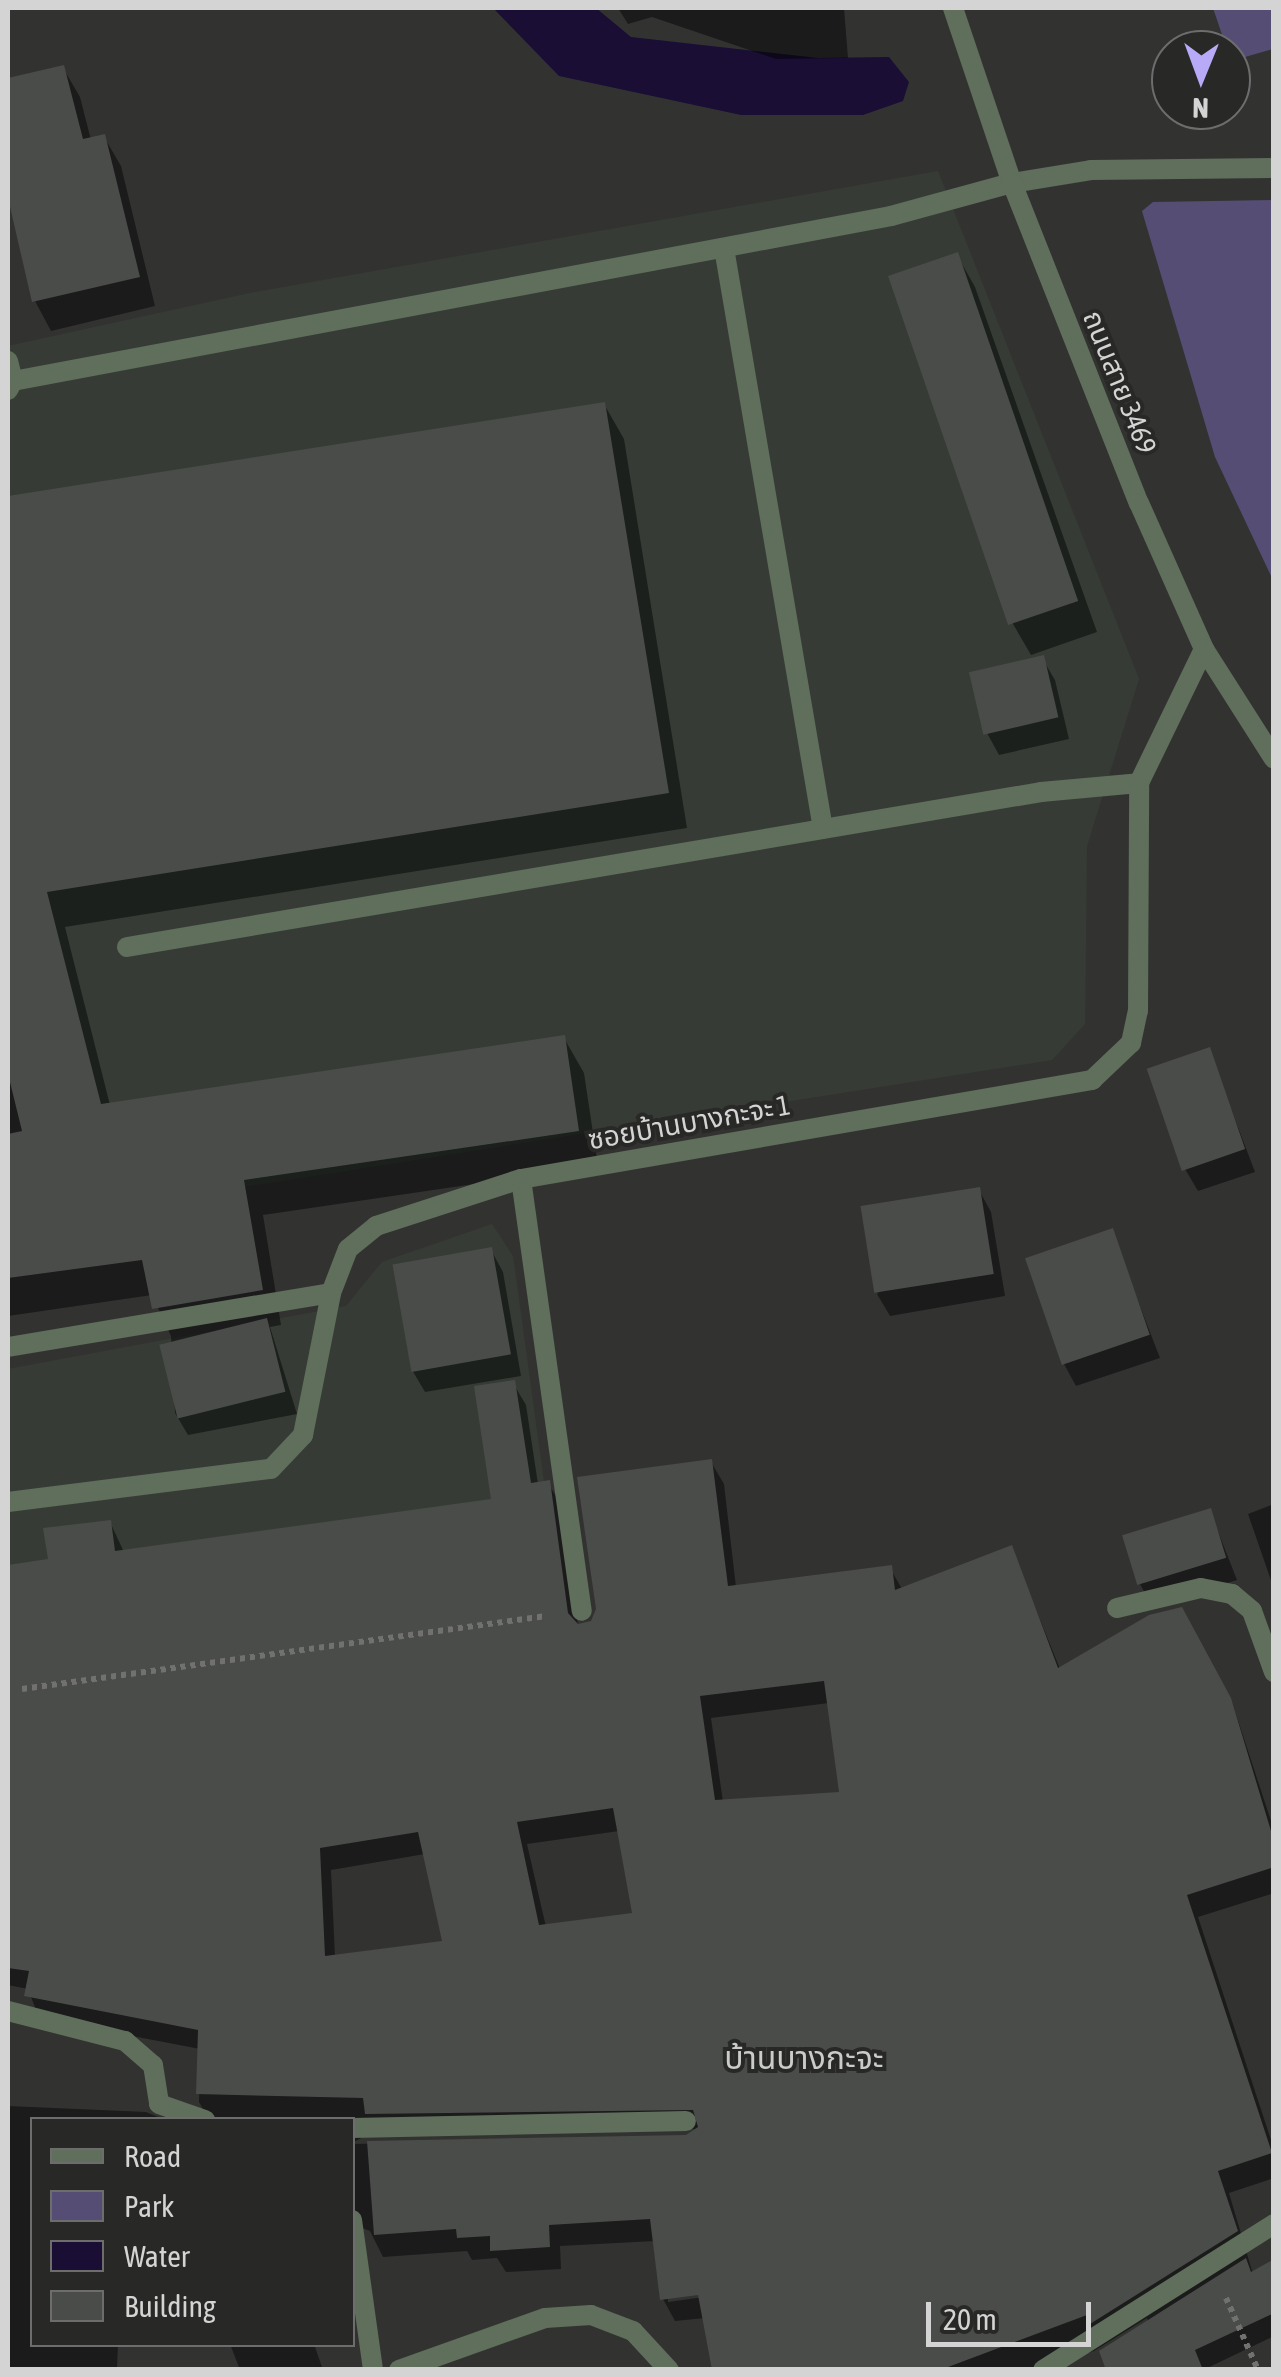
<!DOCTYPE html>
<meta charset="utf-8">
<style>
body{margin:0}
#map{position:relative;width:1281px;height:2377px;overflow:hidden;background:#323331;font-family:"Asap Condensed","Noto Sans Thai",sans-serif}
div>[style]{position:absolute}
.built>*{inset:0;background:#363c35}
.green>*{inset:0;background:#554d74}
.water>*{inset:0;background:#1a0e35}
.shadow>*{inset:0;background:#0007}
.building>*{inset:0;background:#4a4c49;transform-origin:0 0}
.path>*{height:6px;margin-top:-3px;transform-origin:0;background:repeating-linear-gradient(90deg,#717270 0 5px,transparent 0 10px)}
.service>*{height:20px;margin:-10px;padding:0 10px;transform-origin:10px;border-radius:10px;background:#606e5c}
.minor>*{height:20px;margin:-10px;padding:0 10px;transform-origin:10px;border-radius:10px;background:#606e5c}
.tertiary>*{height:20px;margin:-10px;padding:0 10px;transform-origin:10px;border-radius:10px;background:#606e5c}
span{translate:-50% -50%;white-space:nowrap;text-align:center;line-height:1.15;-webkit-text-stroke:8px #282927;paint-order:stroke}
.street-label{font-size:28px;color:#d3d4d3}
.quarter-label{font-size:32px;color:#caccc9}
.frame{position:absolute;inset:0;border:10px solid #d3d4d3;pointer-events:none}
.legend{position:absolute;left:30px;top:2117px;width:325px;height:230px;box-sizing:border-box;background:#282927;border:2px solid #6c6d6c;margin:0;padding:12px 18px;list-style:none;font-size:30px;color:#d3d4d3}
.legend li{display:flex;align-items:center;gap:20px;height:50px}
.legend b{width:50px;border:2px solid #6c6d6c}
.north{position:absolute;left:1151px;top:30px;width:100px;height:100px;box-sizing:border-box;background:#282927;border:2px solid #6c6d6c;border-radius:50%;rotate:181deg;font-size:28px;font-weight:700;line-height:40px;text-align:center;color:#d3d4d3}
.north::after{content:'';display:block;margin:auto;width:35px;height:45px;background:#b9aaf7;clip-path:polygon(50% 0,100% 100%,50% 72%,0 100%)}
.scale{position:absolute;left:926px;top:2302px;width:165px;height:45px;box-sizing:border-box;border:5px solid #d3d4d3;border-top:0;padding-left:12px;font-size:30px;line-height:35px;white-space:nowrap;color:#d3d4d3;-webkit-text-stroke:8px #282927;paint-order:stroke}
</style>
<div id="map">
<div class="built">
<div style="clip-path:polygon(938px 171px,1139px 679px,1087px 846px,1085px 1024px,1052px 1060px,53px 1217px,8px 1076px,8px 346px,250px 293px)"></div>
<div style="clip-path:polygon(492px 1224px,513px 1256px,561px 1606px,8px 1685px,8px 1369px,346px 1306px,382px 1262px)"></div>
</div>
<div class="green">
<div style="clip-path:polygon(1213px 8px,1273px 8px,1273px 49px,1231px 61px)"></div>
<div style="clip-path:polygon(1273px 200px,1274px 200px,1273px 580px,1215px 457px,1142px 211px,1153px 202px)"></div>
</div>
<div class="water">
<div style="clip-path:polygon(493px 8px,596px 8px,631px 37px,818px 58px,889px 57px,909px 82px,903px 101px,863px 115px,741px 115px,559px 76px)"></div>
</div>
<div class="shadow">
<div style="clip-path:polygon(618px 8px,844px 8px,848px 58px,776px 59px,652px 17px,628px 24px)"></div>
<div style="clip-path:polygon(63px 68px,80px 97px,91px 140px,104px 137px,121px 166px,155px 306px,51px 331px,35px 301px,8px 184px,8px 81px)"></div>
<div style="clip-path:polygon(957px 255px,975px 287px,1097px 632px,1031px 655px,1013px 624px)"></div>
<div style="clip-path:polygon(604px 404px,624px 439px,687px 828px,65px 927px,110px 1105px,564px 1038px,584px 1073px,598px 1166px,263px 1215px,281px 1325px,270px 1327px,297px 1414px,188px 1435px,175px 1413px,171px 1336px,152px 1295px,8px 1316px,8px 743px,135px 716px,129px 682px,8px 701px,8px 666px,132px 646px,8px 661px,8px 499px)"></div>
<div style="clip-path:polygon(1042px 658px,1055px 680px,1069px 739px,999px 755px,987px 733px)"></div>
<div style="clip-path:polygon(1209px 1051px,1255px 1172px,1198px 1191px,1185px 1169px)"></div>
<div style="clip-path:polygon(979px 1190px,991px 1212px,1005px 1296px,890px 1316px,877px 1294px)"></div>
<div style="clip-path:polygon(1111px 1231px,1160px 1358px,1076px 1386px,1064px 1364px)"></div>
<div style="clip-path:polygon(491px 1250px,503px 1272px,521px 1376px,425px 1392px,412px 1370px)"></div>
<div style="clip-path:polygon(evenodd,513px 1383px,526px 1405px,538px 1484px,548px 1483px,561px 1505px,578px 1626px,593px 1623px,711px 1462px,724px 1484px,736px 1587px,890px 1568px,902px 1589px,1011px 1548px,1060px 1669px,1194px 1632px,1233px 1705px,1274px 1830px,1274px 1893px,1198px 1917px,1274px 2149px,1274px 2178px,1229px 2193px,1253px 2274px,1274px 2262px,1274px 2336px,1203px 2370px,1165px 2370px,1147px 2318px,1094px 2351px,1029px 2370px,714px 2370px,705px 2318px,675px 2321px,663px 2299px,655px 2241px,560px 2246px,561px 2269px,506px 2272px,497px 2258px,472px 2260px,467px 2251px,383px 2257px,370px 2231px,362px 2228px,352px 2237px,352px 2144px,687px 2137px,696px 2129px,365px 2136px,352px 2143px,352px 2120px,209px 2120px,199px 2102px,200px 2049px,39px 2018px,28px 1989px,8px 1985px,8px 1567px,50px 1562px,110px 1522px,124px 1552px,494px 1501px,513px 1383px,829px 1703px,842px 1794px,723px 1802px,711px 1718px,829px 1703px,513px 1383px,619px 1831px,635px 1915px,546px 1927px,527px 1844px,619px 1831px,513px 1383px,425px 1854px,445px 1943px,335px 1957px,331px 1870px,425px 1854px,513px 1383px,710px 2291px,711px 2296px,668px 2302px,668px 2297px,710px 2291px)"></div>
<div style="clip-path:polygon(1274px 1504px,1274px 1589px,1248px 1514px)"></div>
<div style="clip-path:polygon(1210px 1511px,1237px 1580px,1152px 1606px,1140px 1584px)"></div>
<div style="clip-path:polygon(8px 2106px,146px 2112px,165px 2120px,32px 2120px,32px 2344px,118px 2344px,117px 2370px,8px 2370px)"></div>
<div style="clip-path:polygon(230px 2344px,314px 2344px,323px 2370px,240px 2370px)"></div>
</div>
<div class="building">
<div style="clip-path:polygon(64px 65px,83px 139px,105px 134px,140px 277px,32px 302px,8px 198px,8px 78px)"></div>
<div style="left:958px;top:252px;width:369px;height:74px;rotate:71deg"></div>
<div style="clip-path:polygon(605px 402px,669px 793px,47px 892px,101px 1104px,565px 1035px,579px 1131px,244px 1180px,263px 1290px,152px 1309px,142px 1260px,8px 1278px,8px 1134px,22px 1131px,8px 1074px,8px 496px)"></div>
<div style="left:1044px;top:655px;width:64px;height:77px;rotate:77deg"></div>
<div style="left:1210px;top:1047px;width:108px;height:67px;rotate:71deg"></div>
<div style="left:980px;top:1187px;width:88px;height:121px;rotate:81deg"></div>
<div style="left:1113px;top:1228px;width:113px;height:93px;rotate:71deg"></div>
<div style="left:492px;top:1247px;width:109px;height:101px;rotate:80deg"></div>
<div style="left:267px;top:1318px;width:76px;height:111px;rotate:76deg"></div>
<div style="clip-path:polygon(evenodd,515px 1380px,531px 1483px,550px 1480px,568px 1613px,578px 1624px,591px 1621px,596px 1609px,577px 1477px,712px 1459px,728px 1586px,892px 1565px,895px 1590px,1012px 1545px,1058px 1668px,1149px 1615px,1182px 1607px,1231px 1698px,1274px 1841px,1274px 1867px,1187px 1895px,1272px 2153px,1218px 2171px,1238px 2231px,1090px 2324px,1087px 2315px,940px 2370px,712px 2370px,698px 2295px,660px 2300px,650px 2219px,549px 2225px,550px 2247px,490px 2251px,490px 2236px,457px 2238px,456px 2229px,374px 2235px,367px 2141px,686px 2135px,698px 2127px,693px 2110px,365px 2114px,363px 2098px,196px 2094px,198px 2030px,24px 1996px,29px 1971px,8px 1968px,8px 1565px,48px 1559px,43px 1528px,111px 1520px,115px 1551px,491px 1499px,474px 1386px,515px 1380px,824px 1681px,839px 1792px,715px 1800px,700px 1696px,824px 1681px,515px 1380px,613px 1808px,632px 1913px,539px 1925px,517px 1822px,613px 1808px,515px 1380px,418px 1832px,442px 1941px,325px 1956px,320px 1848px,418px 1832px)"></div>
<div style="left:1211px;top:1508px;width:52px;height:93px;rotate:73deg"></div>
<div style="clip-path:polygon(1246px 2258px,1251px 2272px,1274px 2259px,1274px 2313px,1195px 2350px,1203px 2370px,1106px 2370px,1099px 2351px)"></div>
</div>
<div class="path">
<div style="left:22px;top:1689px;width:529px;rotate:-7.93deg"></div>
<div style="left:1226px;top:2298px;width:79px;rotate:66deg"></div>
</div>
<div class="service">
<div style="left:724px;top:248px;width:589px;rotate:80.33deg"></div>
<div style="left:8px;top:361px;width:21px;rotate:76deg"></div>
<div style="left:8px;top:390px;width:10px;rotate:-61deg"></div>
<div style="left:13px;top:381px;width:893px;rotate:-10.64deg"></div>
<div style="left:891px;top:216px;width:125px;rotate:-15.3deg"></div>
<div style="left:127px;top:947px;width:927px;rotate:-9.62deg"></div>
<div style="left:1041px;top:792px;width:98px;rotate:-5.2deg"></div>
<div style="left:8px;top:1347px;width:327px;rotate:-9.5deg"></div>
<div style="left:1117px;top:1608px;width:86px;rotate:-13.4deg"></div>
<div style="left:1201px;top:1588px;width:32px;rotate:11deg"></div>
<div style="left:1232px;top:1594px;width:26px;rotate:40deg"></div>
<div style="left:1252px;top:1611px;width:65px;rotate:70.2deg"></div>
</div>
<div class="minor">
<div style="left:1012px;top:183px;width:80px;rotate:-9.3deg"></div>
<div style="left:1091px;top:170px;width:183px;rotate:-0.6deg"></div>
<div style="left:521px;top:1179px;width:436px;rotate:82deg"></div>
<div style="left:8px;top:1502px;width:265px;rotate:-7.2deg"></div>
<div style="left:271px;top:1469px;width:47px;rotate:-46.7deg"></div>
<div style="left:303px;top:1435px;width:145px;rotate:-78.8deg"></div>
<div style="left:331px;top:1293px;width:47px;rotate:-68.9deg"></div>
<div style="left:348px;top:1249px;width:36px;rotate:-39deg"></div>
<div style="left:376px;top:1226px;width:152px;rotate:-18deg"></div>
<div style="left:521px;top:1179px;width:580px;rotate:-9.84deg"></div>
<div style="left:1092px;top:1080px;width:54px;rotate:-43.5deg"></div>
<div style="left:1131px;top:1043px;width:33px;rotate:-78deg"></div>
<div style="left:1138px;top:1011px;width:228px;rotate:-89.7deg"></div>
<div style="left:1139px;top:783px;width:149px;rotate:-64.1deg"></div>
<div style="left:8px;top:2011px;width:121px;rotate:14.4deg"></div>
<div style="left:125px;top:2041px;width:37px;rotate:41deg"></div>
<div style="left:153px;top:2065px;width:39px;rotate:81deg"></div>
<div style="left:159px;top:2104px;width:49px;rotate:19.2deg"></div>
<div style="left:352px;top:2128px;width:334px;rotate:-1.2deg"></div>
<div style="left:352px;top:2220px;width:151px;rotate:82deg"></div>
<div style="left:399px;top:2370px;width:155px;rotate:-19.6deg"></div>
<div style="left:545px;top:2318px;width:46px;rotate:-3.7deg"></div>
<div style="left:591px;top:2315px;width:45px;rotate:20.9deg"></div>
<div style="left:633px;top:2331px;width:53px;rotate:47.3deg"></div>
<div style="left:1043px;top:2370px;width:273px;rotate:-32.3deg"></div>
</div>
<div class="tertiary">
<div style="left:953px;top:8px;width:185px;rotate:71.4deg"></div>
<div style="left:1012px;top:183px;width:344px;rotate:68.4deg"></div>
<div style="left:1139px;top:503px;width:160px;rotate:66deg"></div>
<div style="left:1204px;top:649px;width:130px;rotate:57.5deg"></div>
</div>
<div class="street-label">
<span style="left:1120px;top:382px;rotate:68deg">ถนนสาย 3469</span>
<span style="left:689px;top:1122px;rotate:-10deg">ซอยบ้านบางกะจะ 1</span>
</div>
<div class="quarter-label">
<span style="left:804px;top:2058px">บ้านบางกะจะ</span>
</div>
<div class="frame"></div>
<ul class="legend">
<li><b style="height:12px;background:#606e5c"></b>Road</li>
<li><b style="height:28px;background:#554d74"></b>Park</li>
<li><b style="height:28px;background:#1a0e35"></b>Water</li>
<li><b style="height:28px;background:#4a4c49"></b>Building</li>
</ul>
<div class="north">N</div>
<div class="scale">20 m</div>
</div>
